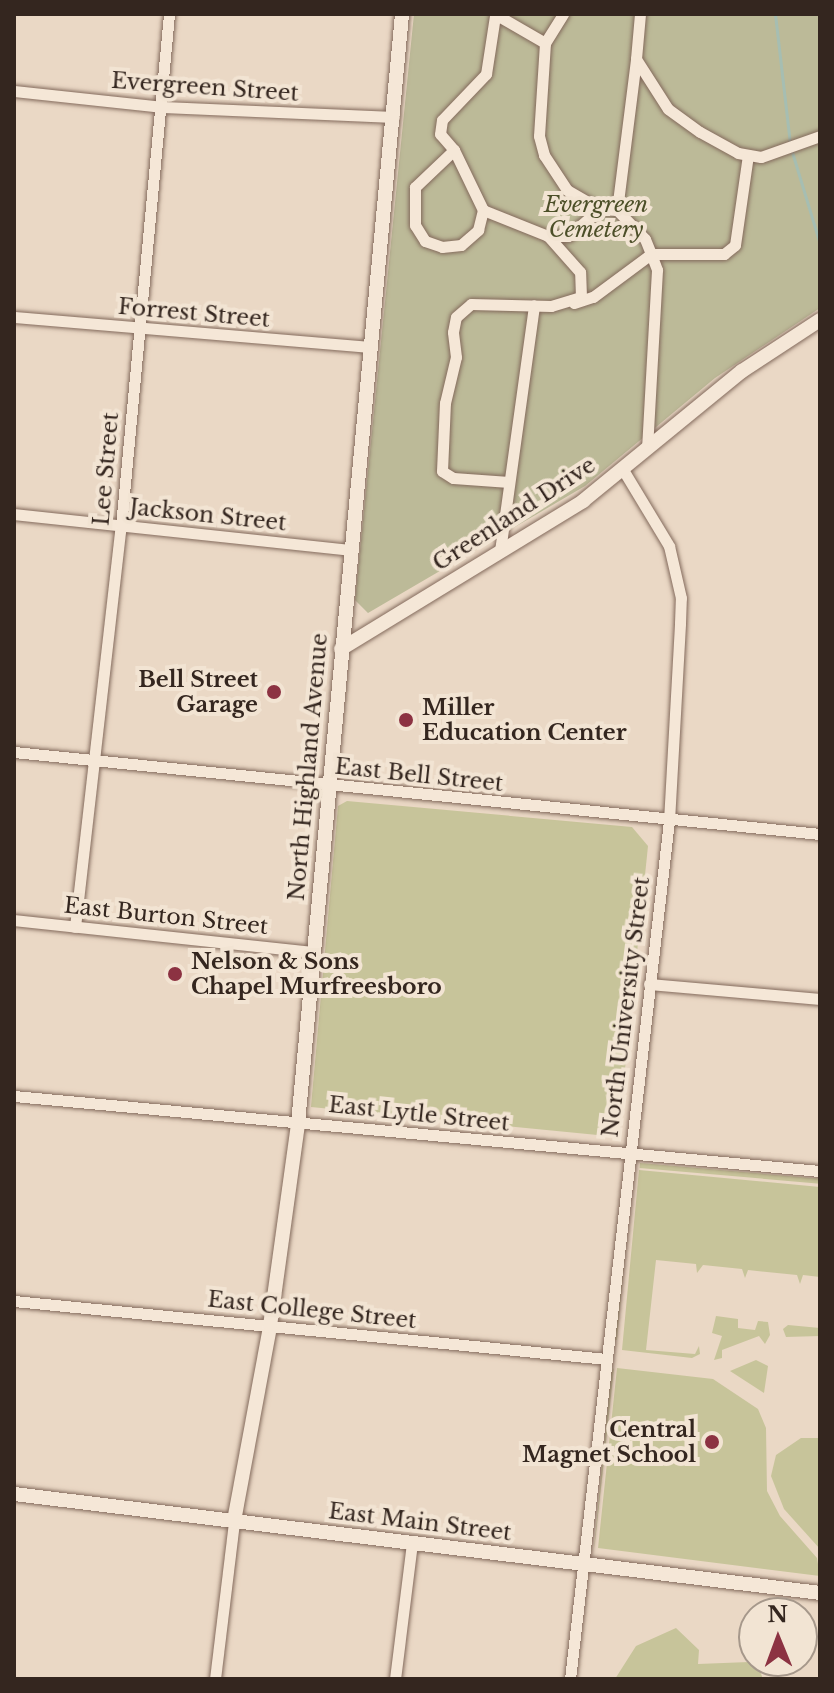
<!DOCTYPE html>
<style>
body{margin:0}
#map{position:relative;width:834px;height:1693px;overflow:hidden;background:#ead8c5;font-family:"Libre Baskerville",serif}
div>[style]{position:absolute}
.green>*{inset:0;background:#c7c49a;transform-origin:0 0}
.cemetery>*{inset:0;background:#bcba98}
.stream>*{height:3px;margin:-1.5px;padding:0 1.5px;transform-origin:1.5px;border-radius:1.5px;background:#a6beb2}
.roads{filter:drop-shadow(0 0 2px #836a5c) drop-shadow(0 0 2px #836a5c)}
.minor>*{height:11px;margin:-5.5px;padding:0 5.5px;transform-origin:5.5px;border-radius:5.5px;background:#f5e7d7}
.tertiary>*{height:14px;margin:-7px;padding:0 7px;transform-origin:7px;border-radius:7px;background:#f5e7d7}
.dots>*{width:22px;height:22px;translate:-50% -50%;box-sizing:border-box;border:4px solid #f2e4d3;border-radius:50%}
span{translate:-50% -50%;white-space:nowrap;text-align:center;line-height:1.15;-webkit-text-stroke:8px #f2e4d3;paint-order:stroke}
.street-label{font-size:22px;color:#34261f}
.park-label{font-size:22px;color:#4c4f28;font-style:italic}
.poi-label{font-size:22px;color:#34261f;font-weight:700}
.right{translate:-100% -50%;text-align:right}
.left{translate:0 -50%;text-align:left}
.frame{position:absolute;inset:0;border:16px solid #34261f;pointer-events:none}
.north{position:absolute;left:738px;top:1597px;width:80px;height:80px;box-sizing:border-box;background:#f2e4d3;border:2px solid #a6988b;border-radius:50%;rotate:359deg;font-size:22px;font-weight:700;line-height:32px;text-align:center;color:#34261f}
.north::after{content:'';display:block;margin:auto;width:28px;height:36px;background:#8c3242;clip-path:polygon(50% 0,100% 100%,50% 72%,0 100%)}
</style>
<div id="map">
<div class="green">
<div style="clip-path:polygon(347px 801px,632px 827px,648px 846px,618px 1137px,311px 1107px,338px 806px)"></div>
<div style="left:640px;top:1163px;width:181px;height:5px;rotate:5deg"></div>
<div style="clip-path:polygon(633px 1170px,617px 1340px,614px 1340px)"></div>
<div style="clip-path:polygon(639px 1170px,820px 1187px,820px 1277px,803px 1275px,800px 1284px,797px 1275px,748px 1270px,745px 1278px,742px 1269px,703px 1265px,697px 1273px,696px 1264px,656px 1260px,646px 1350px,695px 1354px,699px 1346px,700px 1354px,692px 1358px,622px 1350px)"></div>
<div style="clip-path:polygon(716px 1316px,738px 1319px,738px 1328px,755px 1330px,758px 1321px,768px 1322px,770px 1335px,765px 1344px,759px 1336px,722px 1350px,722px 1358px,714px 1360px,722px 1336px,712px 1333px)"></div>
<div style="clip-path:polygon(788px 1325px,820px 1328px,820px 1336px,786px 1337px,783px 1329px)"></div>
<div style="clip-path:polygon(756px 1360px,768px 1366px,764px 1393px,730px 1371px)"></div>
<div style="clip-path:polygon(614px 1368px,595px 1543px,594px 1549px,611px 1372px)"></div>
<div style="clip-path:polygon(617px 1368px,713px 1379px,758px 1409px,766px 1428px,767px 1491px,780px 1516px,817px 1558px,820px 1576px,598px 1548px)"></div>
<div style="clip-path:polygon(801px 1438px,820px 1438px,820px 1549px,784px 1509px,771px 1476px,776px 1455px)"></div>
<div style="clip-path:polygon(676px 1628px,699px 1650px,698px 1664px,749px 1662px,758px 1666px,763px 1679px,615px 1679px,636px 1646px)"></div>
</div>
<div class="cemetery">
<div style="clip-path:polygon(414px 14px,820px 14px,820px 308px,715px 378px,585px 486px,368px 613px,355px 600px)"></div>
</div>
<div class="stream">
<div style="left:775px;top:14px;width:131px;rotate:83.4deg"></div>
<div style="left:792px;top:152px;width:96px;rotate:73.1deg"></div>
</div>
<div class="roads">
<div class="minor">
<div style="left:495px;top:14px;width:58px;rotate:30.1deg"></div>
<div style="left:545px;top:43px;width:34px;rotate:-58deg"></div>
<div style="left:640px;top:14px;width:45px;rotate:95.1deg"></div>
<div style="left:636px;top:59px;width:59px;rotate:57.4deg"></div>
<div style="left:668px;top:109px;width:39px;rotate:36deg"></div>
<div style="left:700px;top:132px;width:43px;rotate:28.9deg"></div>
<div style="left:738px;top:153px;width:23px;rotate:10deg"></div>
<div style="left:761px;top:157px;width:63px;rotate:-19.6deg"></div>
<div style="left:545px;top:43px;width:93px;rotate:93.7deg"></div>
<div style="left:539px;top:136px;width:20px;rotate:75deg"></div>
<div style="left:544px;top:155px;width:42px;rotate:56.7deg"></div>
<div style="left:567px;top:190px;width:38px;rotate:30deg"></div>
<div style="left:600px;top:209px;width:17px;rotate:3deg"></div>
<div style="left:617px;top:210px;width:152px;rotate:-82.8deg"></div>
<div style="left:14px;top:91px;width:150px;rotate:6.1deg"></div>
<div style="left:163px;top:107px;width:231px;rotate:2.5deg"></div>
<div style="left:454px;top:150px;width:54px;rotate:136.5deg"></div>
<div style="left:415px;top:187px;width:38px;rotate:90deg"></div>
<div style="left:415px;top:225px;width:19px;rotate:58deg"></div>
<div style="left:425px;top:241px;width:18px;rotate:19deg"></div>
<div style="left:442px;top:247px;width:19px;rotate:-6deg"></div>
<div style="left:461px;top:245px;width:23px;rotate:-41deg"></div>
<div style="left:478px;top:230px;width:21px;rotate:-76deg"></div>
<div style="left:483px;top:210px;width:67px;rotate:-115.8deg"></div>
<div style="left:454px;top:150px;width:21px;rotate:-131deg"></div>
<div style="left:440px;top:134px;width:14px;rotate:-82deg"></div>
<div style="left:442px;top:120px;width:64px;rotate:-46.3deg"></div>
<div style="left:486px;top:74px;width:59px;rotate:-81.2deg"></div>
<div style="left:483px;top:210px;width:70px;rotate:21.8deg"></div>
<div style="left:548px;top:236px;width:20px"></div>
<div style="left:568px;top:236px;width:42px;rotate:-40.2deg"></div>
<div style="left:617px;top:210px;width:40px;rotate:46deg"></div>
<div style="left:645px;top:239px;width:16px;rotate:68deg"></div>
<div style="left:651px;top:254px;width:73px"></div>
<div style="left:724px;top:254px;width:14px;rotate:-39deg"></div>
<div style="left:735px;top:245px;width:91px;rotate:-81.8deg"></div>
<div style="left:574px;top:303px;width:20px;rotate:-18deg"></div>
<div style="left:593px;top:297px;width:72px;rotate:-36.6deg"></div>
<div style="left:651px;top:254px;width:17px;rotate:69deg"></div>
<div style="left:657px;top:270px;width:177px;rotate:93.2deg"></div>
<div style="left:14px;top:317px;width:358px;rotate:4.8deg"></div>
<div style="left:509px;top:482px;width:56px;rotate:-175.9deg"></div>
<div style="left:453px;top:478px;width:13px;rotate:-148deg"></div>
<div style="left:442px;top:471px;width:68px;rotate:-87.5deg"></div>
<div style="left:445px;top:403px;width:47px;rotate:-76.6deg"></div>
<div style="left:456px;top:357px;width:25px;rotate:-97deg"></div>
<div style="left:453px;top:332px;width:15px;rotate:-79deg"></div>
<div style="left:456px;top:317px;width:20px;rotate:-41deg"></div>
<div style="left:471px;top:304px;width:80px;rotate:1.4deg"></div>
<div style="left:551px;top:306px;width:31px;rotate:-17deg"></div>
<div style="left:581px;top:297px;width:25px;rotate:-92deg"></div>
<div style="left:580px;top:272px;width:48px;rotate:-131.6deg"></div>
<div style="left:14px;top:514px;width:337px;rotate:6.1deg"></div>
<div style="left:500px;top:551px;width:248px;rotate:-82.1deg"></div>
<div style="left:14px;top:752px;width:810px;rotate:5.81deg"></div>
<div style="left:14px;top:920px;width:302px;rotate:6.1deg"></div>
<div style="left:75px;top:927px;width:404px;rotate:-83.5deg"></div>
<div style="left:121px;top:526px;width:514px;rotate:-84.64deg"></div>
<div style="left:649px;top:984px;width:172px;rotate:5deg"></div>
<div style="left:14px;top:1096px;width:809px;rotate:5.32deg"></div>
<div style="left:14px;top:1301px;width:596px;rotate:5.59deg"></div>
<div style="left:215px;top:1679px;width:159px;rotate:-83.1deg"></div>
<div style="left:395px;top:1679px;width:137px;rotate:-82.9deg"></div>
<div style="left:570px;top:1679px;width:864px;rotate:-83.42deg"></div>
<div style="left:669px;top:821px;width:198px;rotate:-86.8deg"></div>
<div style="left:680px;top:623px;width:25px;rotate:-88deg"></div>
<div style="left:681px;top:598px;width:53px;rotate:-103deg"></div>
<div style="left:669px;top:546px;width:91px;rotate:-121.1deg"></div>
</div>
<div class="tertiary">
<div style="left:341px;top:649px;width:284px;rotate:-31.4deg"></div>
<div style="left:583px;top:501px;width:205px;rotate:-39.3deg"></div>
<div style="left:742px;top:371px;width:93px;rotate:-33.2deg"></div>
<div style="left:14px;top:1494px;width:812px;rotate:7deg"></div>
<div style="left:234px;top:1521px;width:198px;rotate:-79.5deg"></div>
<div style="left:270px;top:1326px;width:205px;rotate:-82.1deg"></div>
<div style="left:298px;top:1123px;width:1114px;rotate:-84.64deg"></div>
</div>
</div>
<div class="dots">
<div style="left:274px;top:692px;background:#8c3242"></div>
<div style="left:406px;top:720px;background:#8c3242"></div>
<div style="left:175px;top:974px;background:#8c3242"></div>
<div style="left:712px;top:1442px;background:#8c3242"></div>
</div>
<div class="street-label">
<span style="left:205px;top:87px;rotate:4deg">Evergreen Street</span>
<span style="left:194px;top:313px;rotate:5deg">Forrest Street</span>
<span style="left:106px;top:469px;rotate:-85deg">Lee Street</span>
<span style="left:514px;top:514px;rotate:-33deg">Greenland Drive</span>
<span style="left:208px;top:515px;rotate:6deg">Jackson Street</span>
<span style="left:308px;top:767px;rotate:-85deg">North Highland Avenue</span>
<span style="left:419px;top:775px;rotate:6deg">East Bell Street</span>
<span style="left:166px;top:916px;rotate:6deg">East Burton Street</span>
<span style="left:626px;top:1007px;rotate:-83deg">North University Street</span>
<span style="left:419px;top:1114px;rotate:6deg">East Lytle Street</span>
<span style="left:312px;top:1310px;rotate:6deg">East College Street</span>
<span style="left:420px;top:1522px;rotate:7deg">East Main Street</span>
</div>
<div class="park-label">
<span style="left:596px;top:217px">Evergreen<br>Cemetery</span>
</div>
<div class="poi-label">
<span class="right" style="left:258px;top:692px">Bell Street<br>Garage</span>
<span class="left" style="left:422px;top:720px">Miller<br>Education Center</span>
<span class="left" style="left:191px;top:974px">Nelson &amp; Sons<br>Chapel Murfreesboro</span>
<span class="right" style="left:696px;top:1442px">Central<br>Magnet School</span>
</div>
<div class="frame"></div>
<div class="north">N</div>
</div>
